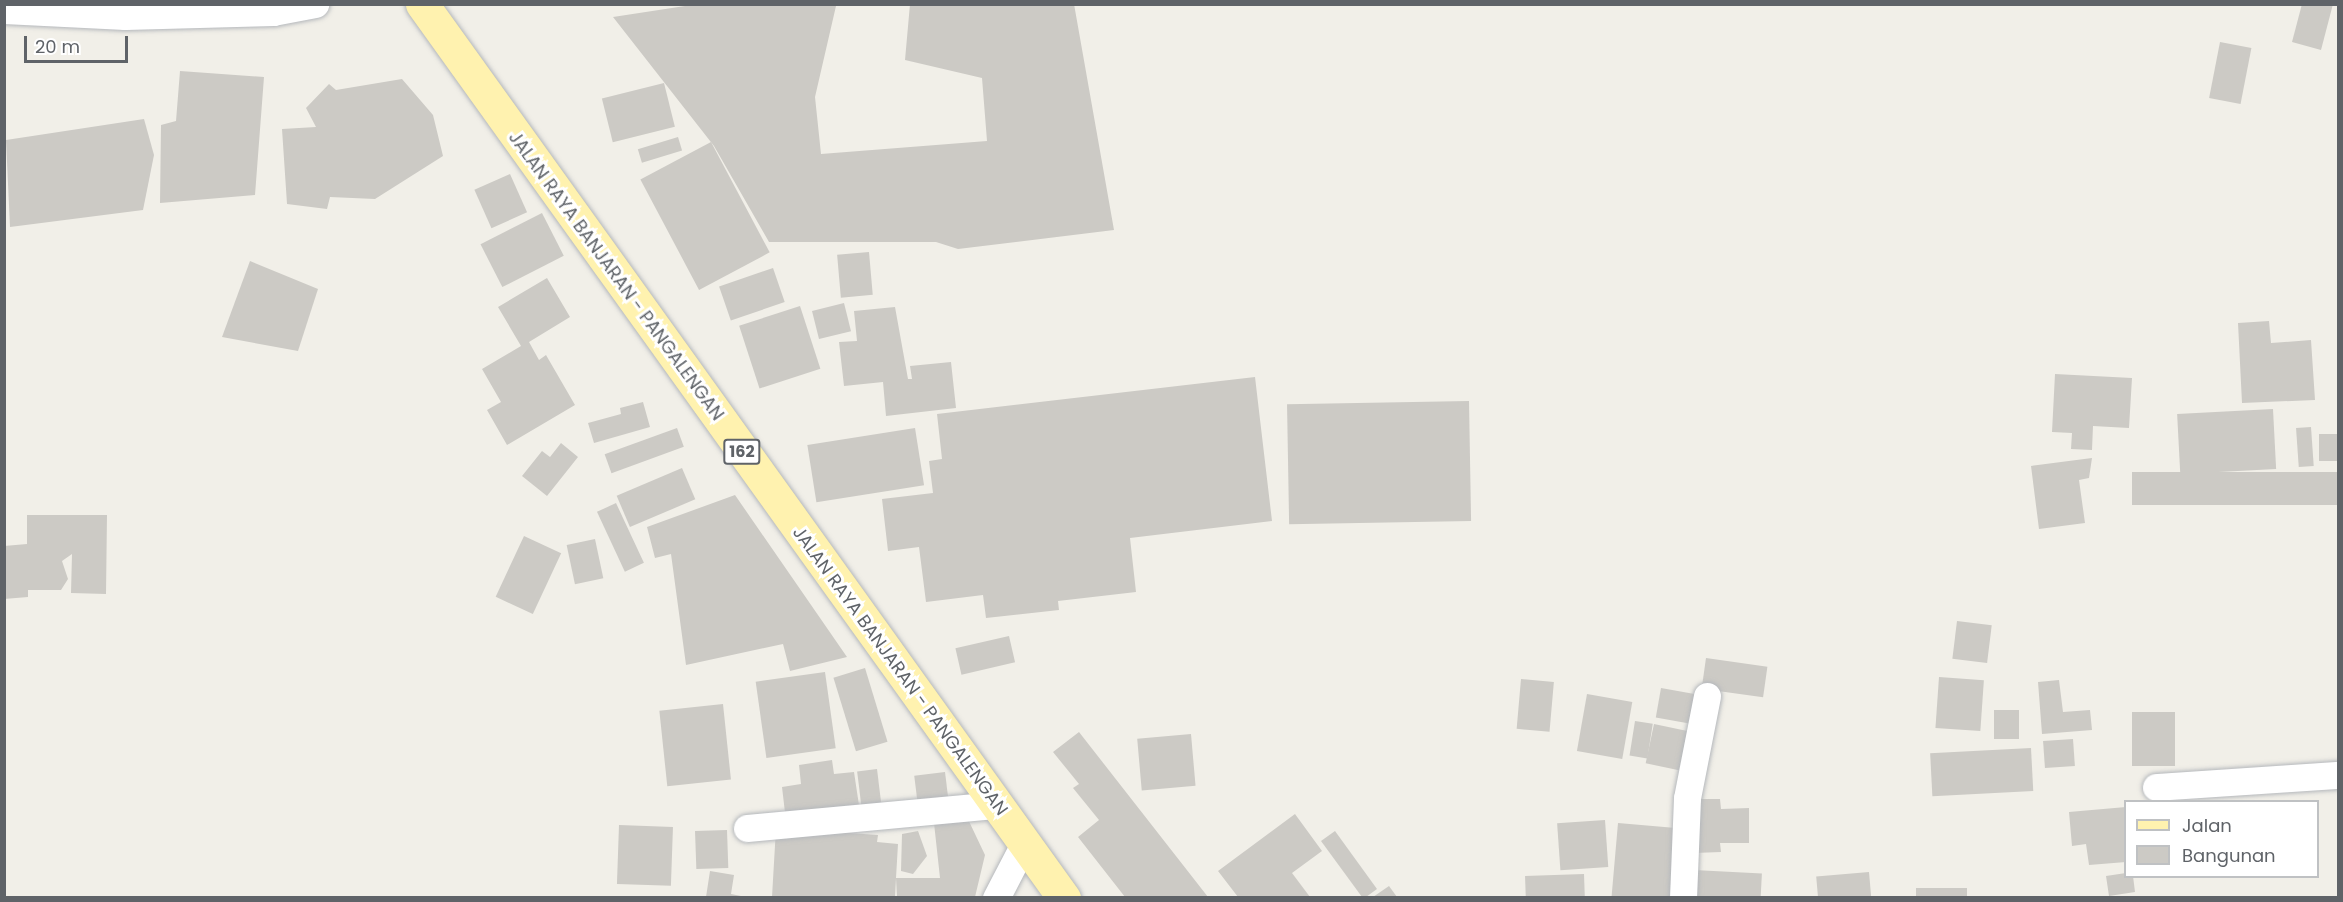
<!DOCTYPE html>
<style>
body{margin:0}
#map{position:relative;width:2343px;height:902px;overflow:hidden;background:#f1efe8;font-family:Poppins,sans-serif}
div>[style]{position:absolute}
.building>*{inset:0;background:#cccac5;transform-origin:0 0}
.roads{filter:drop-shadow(0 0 2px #b5b8bc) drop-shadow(0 0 2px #b5b8bc)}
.minor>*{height:27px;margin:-13.5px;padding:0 13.5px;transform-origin:13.5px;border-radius:13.5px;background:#fff}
.primary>*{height:33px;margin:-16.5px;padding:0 16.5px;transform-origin:16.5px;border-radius:16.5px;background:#fff2af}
span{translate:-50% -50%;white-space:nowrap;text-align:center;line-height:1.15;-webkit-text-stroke:6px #fff;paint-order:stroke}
.shield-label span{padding:2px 4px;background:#fff;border:2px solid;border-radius:4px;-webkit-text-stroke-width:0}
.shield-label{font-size:16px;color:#5f6368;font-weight:700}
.street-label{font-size:18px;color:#5f6368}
.frame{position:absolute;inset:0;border:6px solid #5f6368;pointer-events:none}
.legend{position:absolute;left:2124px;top:800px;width:195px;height:78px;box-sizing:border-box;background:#fff;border:2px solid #bfc1c3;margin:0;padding:8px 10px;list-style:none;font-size:18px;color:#5f6368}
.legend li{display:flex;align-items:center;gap:12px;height:30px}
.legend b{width:30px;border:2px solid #bfc1c3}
.scale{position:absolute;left:24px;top:36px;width:104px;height:27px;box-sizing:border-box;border:3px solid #5f6368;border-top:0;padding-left:8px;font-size:18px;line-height:21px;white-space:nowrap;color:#5f6368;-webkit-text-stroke:4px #fff;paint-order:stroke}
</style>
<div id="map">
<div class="building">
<div style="clip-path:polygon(698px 4px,836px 6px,815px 97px,821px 154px,987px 141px,982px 78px,905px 60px,910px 4px,1074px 4px,1114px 230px,958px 249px,936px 242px,769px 242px,714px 146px,613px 17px)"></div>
<div style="clip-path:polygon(2302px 4px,2333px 4px,2321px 50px,2292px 42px)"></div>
<div style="left:2220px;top:42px;width:32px;height:57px;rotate:11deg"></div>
<div style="clip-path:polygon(180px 71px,264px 77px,255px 195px,160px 203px,161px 125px,176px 121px)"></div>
<div style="clip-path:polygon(402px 79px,433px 115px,443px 156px,375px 199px,330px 197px,327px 209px,287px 204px,282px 129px,316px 127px,306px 108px,329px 84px,336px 90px)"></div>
<div style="left:664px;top:83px;width:45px;height:64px;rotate:76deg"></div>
<div style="clip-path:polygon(144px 119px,154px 155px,143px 210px,10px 227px,6px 140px)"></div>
<div style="left:678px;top:137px;width:14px;height:42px;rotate:73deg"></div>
<div style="left:711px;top:142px;width:125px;height:80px;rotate:62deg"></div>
<div style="left:510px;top:174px;width:42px;height:39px;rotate:66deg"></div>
<div style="left:542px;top:213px;width:48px;height:69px;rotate:63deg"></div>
<div style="left:869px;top:252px;width:43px;height:32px;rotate:85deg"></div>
<div style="clip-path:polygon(250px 261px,318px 289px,298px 351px,222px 337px)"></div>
<div style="left:773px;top:268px;width:36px;height:57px;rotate:71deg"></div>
<div style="clip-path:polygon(547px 278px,570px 317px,529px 342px,539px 360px,546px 355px,575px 405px,507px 445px,487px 410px,501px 402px,482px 369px,521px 346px,498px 307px)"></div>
<div style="left:844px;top:303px;width:29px;height:33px;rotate:76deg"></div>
<div style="left:800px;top:306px;width:66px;height:64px;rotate:72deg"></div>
<div style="clip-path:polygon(895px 307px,908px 379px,912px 379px,910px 366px,951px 362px,956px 408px,886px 416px,883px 382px,844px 386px,839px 342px,857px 341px,854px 311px)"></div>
<div style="clip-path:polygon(2269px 321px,2271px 343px,2311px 340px,2315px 400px,2242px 403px,2238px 323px)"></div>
<div style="clip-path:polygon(2055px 374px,2132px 378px,2129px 428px,2093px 426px,2092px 450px,2071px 449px,2072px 433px,2052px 432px)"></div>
<div style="clip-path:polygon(1255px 377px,1272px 521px,1130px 538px,1136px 592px,1058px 601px,1059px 610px,986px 618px,983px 595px,926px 602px,919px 547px,888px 551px,882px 499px,933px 493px,929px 461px,942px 459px,937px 414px)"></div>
<div style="left:1469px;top:401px;width:120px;height:182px;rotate:89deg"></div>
<div style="clip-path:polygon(643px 402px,650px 427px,594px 443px,588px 423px,621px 414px,620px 408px)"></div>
<div style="left:2273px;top:409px;width:60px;height:96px;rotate:87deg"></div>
<div style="left:2311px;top:427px;width:39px;height:15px;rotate:86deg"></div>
<div style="left:677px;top:428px;width:20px;height:77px;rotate:70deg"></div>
<div style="left:915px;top:428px;width:58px;height:109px;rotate:81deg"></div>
<div style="left:2338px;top:434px;width:27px;height:19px;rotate:90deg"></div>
<div style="clip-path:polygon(561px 443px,578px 457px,547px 496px,522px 476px,542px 451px,550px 457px)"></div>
<div style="clip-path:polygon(2092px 458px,2089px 478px,2079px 480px,2085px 523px,2039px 529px,2031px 466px)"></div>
<div style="left:682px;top:468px;width:34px;height:71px;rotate:67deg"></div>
<div style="left:2338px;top:472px;width:33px;height:206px;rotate:90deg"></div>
<div style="clip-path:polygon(735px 495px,847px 657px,790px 671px,783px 644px,686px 665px,671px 554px,655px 558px,647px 527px)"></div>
<div style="left:616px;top:503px;width:66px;height:21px;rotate:65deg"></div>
<div style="clip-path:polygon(27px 515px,107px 515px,106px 594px,71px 593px,72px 554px,62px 561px,68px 579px,61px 590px,28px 590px,28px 597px,4px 599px,4px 546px,27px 544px)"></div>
<div style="left:524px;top:536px;width:41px;height:67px;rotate:25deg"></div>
<div style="left:595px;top:539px;width:40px;height:29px;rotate:78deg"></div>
<div style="left:1957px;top:621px;width:35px;height:38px;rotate:7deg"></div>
<div style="left:1009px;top:636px;width:27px;height:55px;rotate:77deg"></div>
<div style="left:1706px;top:658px;width:62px;height:31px;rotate:8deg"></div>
<div style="left:865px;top:668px;width:77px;height:33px;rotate:73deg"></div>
<div style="left:825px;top:672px;width:77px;height:70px;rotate:82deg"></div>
<div style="left:1939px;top:677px;width:45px;height:51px;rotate:4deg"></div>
<div style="left:1521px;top:679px;width:33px;height:50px;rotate:5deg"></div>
<div style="clip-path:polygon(2059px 680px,2063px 712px,2090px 710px,2092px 730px,2042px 734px,2038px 682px)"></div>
<div style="left:1661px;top:688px;width:34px;height:30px;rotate:10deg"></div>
<div style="left:1587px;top:694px;width:46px;height:58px;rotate:10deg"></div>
<div style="left:723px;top:704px;width:76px;height:64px;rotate:84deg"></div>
<div style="left:1994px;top:710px;width:25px;height:29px"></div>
<div style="left:2132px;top:712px;width:43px;height:54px"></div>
<div style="left:1635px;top:721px;width:18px;height:35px;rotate:9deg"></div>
<div style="left:1654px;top:724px;width:34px;height:40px;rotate:12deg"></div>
<div style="clip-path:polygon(1079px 732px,1104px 764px,1208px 897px,1125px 897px,1078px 837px,1099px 820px,1073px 788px,1079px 784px,1053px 752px)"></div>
<div style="left:1191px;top:734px;width:52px;height:54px;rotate:85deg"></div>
<div style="left:2073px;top:739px;width:27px;height:30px;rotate:86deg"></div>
<div style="left:2031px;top:748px;width:43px;height:101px;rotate:87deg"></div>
<div style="clip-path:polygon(832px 760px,834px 774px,854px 772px,860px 812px,786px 821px,782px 787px,801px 784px,799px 765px)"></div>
<div style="left:877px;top:769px;width:41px;height:20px;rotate:83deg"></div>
<div style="left:945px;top:772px;width:34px;height:31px;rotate:83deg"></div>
<div style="clip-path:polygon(1693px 799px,1720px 799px,1721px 809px,1749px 808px,1749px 843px,1720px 843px,1721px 852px,1694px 853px)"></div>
<div style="clip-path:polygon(2126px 807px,2126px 862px,2089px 865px,2086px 844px,2072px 846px,2069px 812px)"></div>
<div style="clip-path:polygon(1295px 814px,1322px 851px,1292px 873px,1310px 897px,1238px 897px,1218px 871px)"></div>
<div style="clip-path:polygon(966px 815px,985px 855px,975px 897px,897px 897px,896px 878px,895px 897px,772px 897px,776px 828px,878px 835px,877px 842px,898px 844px,896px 878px,940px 878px,934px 823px)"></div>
<div style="left:1605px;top:820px;width:47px;height:48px;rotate:86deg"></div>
<div style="left:1618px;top:823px;width:58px;height:74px;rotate:5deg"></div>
<div style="left:619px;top:825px;width:54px;height:59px;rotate:2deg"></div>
<div style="left:727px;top:830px;width:38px;height:32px;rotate:88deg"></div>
<div style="clip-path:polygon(918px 831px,927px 856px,913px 874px,901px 871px,902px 834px)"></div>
<div style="clip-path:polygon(1335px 831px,1377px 889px,1366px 897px,1362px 897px,1321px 841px)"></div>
<div style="left:1694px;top:870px;width:68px;height:27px;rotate:3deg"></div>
<div style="clip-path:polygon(710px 871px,734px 875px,731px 894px,746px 897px,706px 897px)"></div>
<div style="left:1869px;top:872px;width:25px;height:53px;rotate:85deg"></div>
<div style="clip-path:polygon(2126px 873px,2126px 876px,2133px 876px,2135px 892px,2109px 896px,2106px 876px)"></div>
<div style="left:1584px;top:874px;width:23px;height:59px;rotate:88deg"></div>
<div style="clip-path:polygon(1389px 886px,1397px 897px,1373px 897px)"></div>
<div style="left:1967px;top:888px;width:9px;height:51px;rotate:90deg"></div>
</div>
<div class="roads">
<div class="minor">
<div style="left:4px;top:10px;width:121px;rotate:2.8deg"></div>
<div style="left:125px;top:16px;width:148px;rotate:-1.5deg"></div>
<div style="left:273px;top:12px;width:43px;rotate:-10.8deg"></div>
<div style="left:2156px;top:787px;width:182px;rotate:-3.8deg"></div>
<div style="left:747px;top:828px;width:251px;rotate:-5.3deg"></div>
<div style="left:996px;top:898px;width:61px;rotate:-62.6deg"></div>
<div style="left:1683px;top:898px;width:100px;rotate:-87.7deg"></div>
<div style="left:1687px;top:798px;width:104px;rotate:-78.9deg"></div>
</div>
<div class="primary">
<div style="left:422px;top:4px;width:1101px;rotate:54.32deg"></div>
</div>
</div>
<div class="shield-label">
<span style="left:742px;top:452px">162</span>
</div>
<div class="street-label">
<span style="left:616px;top:276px;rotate:54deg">JALAN RAYA BANJARAN - PANGALENGAN</span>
<span style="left:900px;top:671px;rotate:54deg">JALAN RAYA BANJARAN - PANGALENGAN</span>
</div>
<div class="frame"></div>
<ul class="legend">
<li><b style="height:8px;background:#fff2af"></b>Jalan</li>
<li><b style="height:16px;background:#cccac5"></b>Bangunan</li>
</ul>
<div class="scale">20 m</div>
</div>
